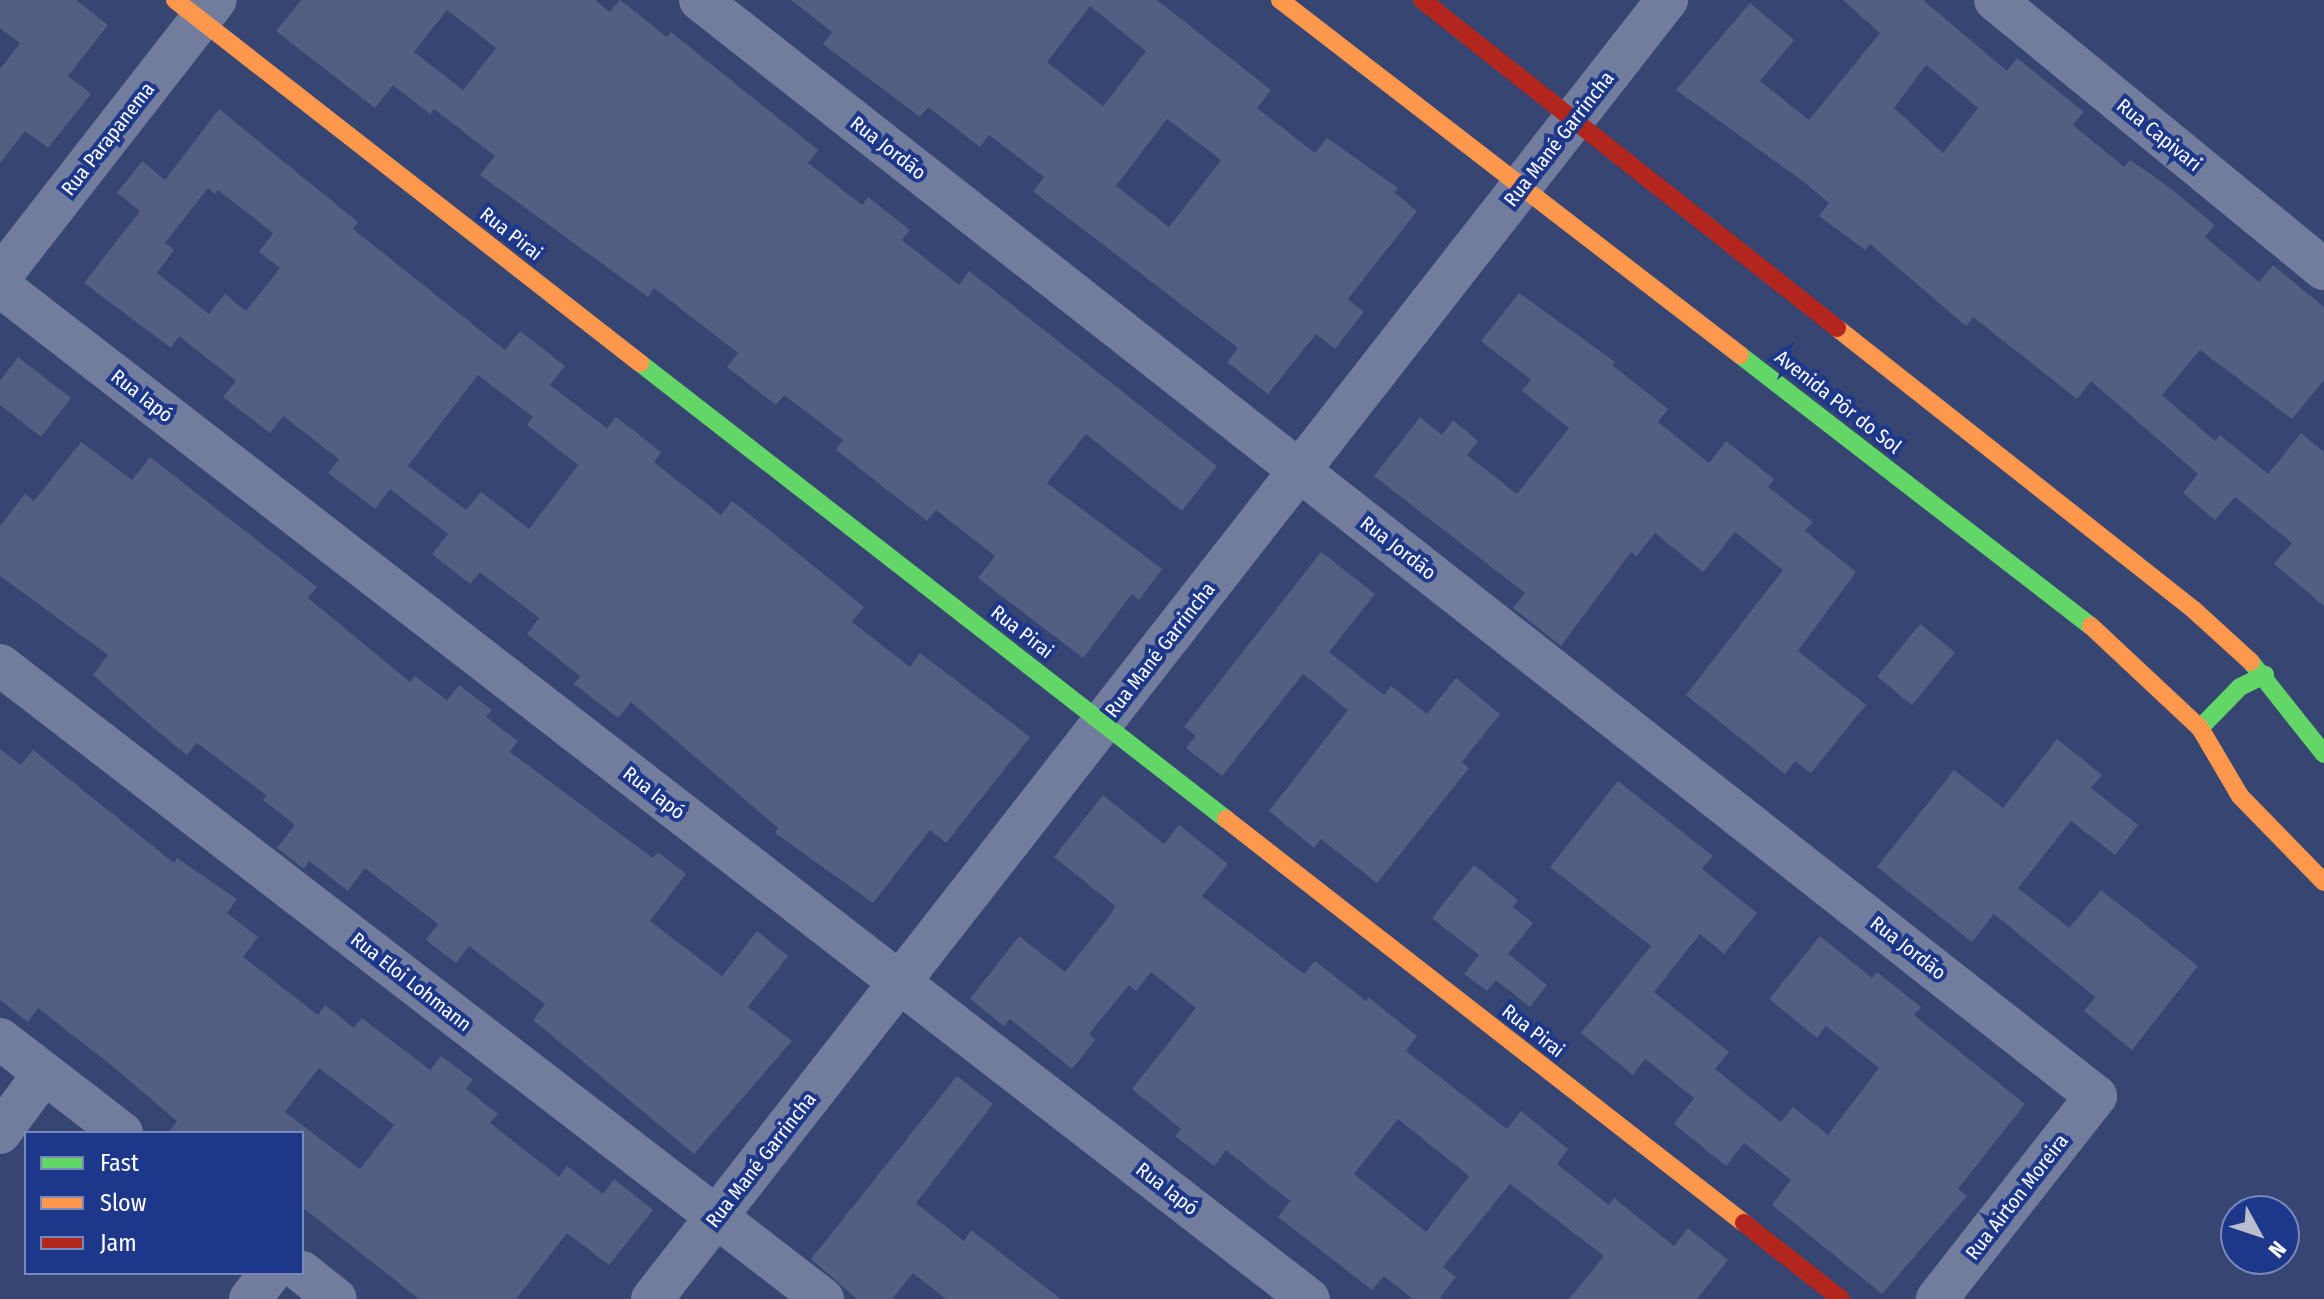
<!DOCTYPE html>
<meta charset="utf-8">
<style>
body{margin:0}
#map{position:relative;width:2324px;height:1299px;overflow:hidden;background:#364572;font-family:"Fira Sans Condensed",sans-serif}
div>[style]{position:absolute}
.building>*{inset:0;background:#525e82;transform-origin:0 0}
.street>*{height:42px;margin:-21px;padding:0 21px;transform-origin:21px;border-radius:21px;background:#727d9e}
.fast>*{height:18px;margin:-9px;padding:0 9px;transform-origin:9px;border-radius:9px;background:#63d668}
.slow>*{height:18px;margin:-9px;padding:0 9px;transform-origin:9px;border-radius:9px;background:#ff974d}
.jam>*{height:18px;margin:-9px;padding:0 9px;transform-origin:9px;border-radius:9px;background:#b3261e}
span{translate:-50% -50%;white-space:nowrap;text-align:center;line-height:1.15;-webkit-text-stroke:8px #1d388b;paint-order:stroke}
.street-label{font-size:20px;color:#fff}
.legend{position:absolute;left:24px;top:1131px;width:280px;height:144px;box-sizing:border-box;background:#1d388b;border:2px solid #7788b9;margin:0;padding:10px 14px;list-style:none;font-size:24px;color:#fff}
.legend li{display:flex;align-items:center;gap:16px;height:40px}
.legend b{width:40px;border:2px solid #7788b9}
.north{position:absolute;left:2220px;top:1195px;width:80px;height:80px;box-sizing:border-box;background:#1d388b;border:2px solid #7788b9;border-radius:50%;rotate:130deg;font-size:22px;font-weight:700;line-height:32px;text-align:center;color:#fff}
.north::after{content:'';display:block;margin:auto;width:28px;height:36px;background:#b9bece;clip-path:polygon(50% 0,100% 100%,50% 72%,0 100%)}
</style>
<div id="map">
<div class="building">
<div style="clip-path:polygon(0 0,76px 0,108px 25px,68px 76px,91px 94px,48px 148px,25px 131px,0 163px,0 69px,20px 43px,0 28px)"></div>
<div style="clip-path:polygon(evenodd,301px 0,595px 0,610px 12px,620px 0,667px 37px,671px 32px,818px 150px,808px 163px,862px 205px,868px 197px,910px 230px,902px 240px,959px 285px,969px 271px,1217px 466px,1182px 511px,1086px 434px,1047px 483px,1162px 569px,1139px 600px,1132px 594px,1083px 658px,978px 578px,995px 556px,936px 510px,927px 521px,836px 450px,843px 440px,784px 395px,776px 405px,727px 367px,738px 353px,654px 288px,648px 297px,480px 175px,495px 156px,434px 109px,430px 114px,393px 85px,375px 108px,276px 31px,301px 0,447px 10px,496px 48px,463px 90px,414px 52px,447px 10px)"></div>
<div style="clip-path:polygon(evenodd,791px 0,1157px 0,1271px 90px,1257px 108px,1315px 153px,1327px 138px,1398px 188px,1394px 192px,1417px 211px,1348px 299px,1364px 312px,1335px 349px,1316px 334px,1268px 394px,1227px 362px,1238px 348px,1033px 191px,1044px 177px,989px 135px,980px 147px,928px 107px,920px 117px,823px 44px,832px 32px,791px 0,1090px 6px,1146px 51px,1103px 106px,1047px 62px,1090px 6px,791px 0,1167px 119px,1221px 160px,1169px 227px,1116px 186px,1167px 119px)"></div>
<div style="clip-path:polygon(evenodd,1843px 0,1923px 0,2007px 71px,2017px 58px,2084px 112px,2073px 125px,2124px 167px,2130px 160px,2165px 184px,2215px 225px,2205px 237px,2259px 282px,2273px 265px,2324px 307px,2324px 380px,2292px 419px,2200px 350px,2162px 395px,2215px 441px,2220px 435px,2268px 474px,2301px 433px,2324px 452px,2324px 606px,2274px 564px,2292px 543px,2235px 497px,2215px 520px,2183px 493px,2198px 474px,2091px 381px,2077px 399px,1973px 317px,1966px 326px,1870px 244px,1865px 250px,1819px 216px,1829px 203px,1804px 182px,1676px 90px,1750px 3px,1794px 40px,1760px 81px,1809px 120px,1880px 33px,1843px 0,1926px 65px,1978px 108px,1943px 153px,1894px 108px,1926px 65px)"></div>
<div style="clip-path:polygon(evenodd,219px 109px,358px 222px,353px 229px,505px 350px,520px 331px,565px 366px,550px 385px,607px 428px,616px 417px,661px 452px,654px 462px,721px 515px,732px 501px,763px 525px,864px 607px,852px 622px,910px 667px,920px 653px,1030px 737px,946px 843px,930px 830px,873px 903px,775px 833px,778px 828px,631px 702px,618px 718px,574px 684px,580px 676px,527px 634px,539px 618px,480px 572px,470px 584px,432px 554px,448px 534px,390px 489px,375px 509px,328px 473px,339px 459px,283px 416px,270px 433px,223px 397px,236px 381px,179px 336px,171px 348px,84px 283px,140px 211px,117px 193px,142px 161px,165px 180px,219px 109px,208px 188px,215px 194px,218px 190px,273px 233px,259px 252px,280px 268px,246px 311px,225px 294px,209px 314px,157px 273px,174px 250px,165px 243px,208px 188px,219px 109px,478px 375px,533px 417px,527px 425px,578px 465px,529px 529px,481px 492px,466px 510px,408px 466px,478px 375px)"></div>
<div style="clip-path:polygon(1519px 293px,1615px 362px,1612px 365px,1668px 409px,1658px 422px,1709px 463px,1726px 441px,1774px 479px,1768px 487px,1813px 522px,1805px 531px,1856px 572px,1798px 651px,1866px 705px,1811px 773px,1795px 761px,1785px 774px,1686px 695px,1783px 570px,1735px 532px,1703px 572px,1655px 533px,1636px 557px,1631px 552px,1561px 646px,1513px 608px,1525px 593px,1374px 476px,1420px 417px,1442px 435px,1453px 420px,1478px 441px,1467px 455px,1517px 494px,1569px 428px,1522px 391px,1531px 380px,1481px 341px)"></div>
<div style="clip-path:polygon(18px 357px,71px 398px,41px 437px,0 405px,0 381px)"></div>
<div style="clip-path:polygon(81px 442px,132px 480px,150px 457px,317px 587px,308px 598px,410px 682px,415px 676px,447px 700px,459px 685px,492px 710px,486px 717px,518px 741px,510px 752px,653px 858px,658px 852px,686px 874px,650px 921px,722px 976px,757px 931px,788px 956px,748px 1007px,792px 1041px,694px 1154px,533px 1020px,545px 1004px,469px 946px,456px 963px,426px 940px,438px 924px,365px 868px,348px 891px,309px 861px,304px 869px,277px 848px,295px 825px,263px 800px,267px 796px,197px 743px,187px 755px,157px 731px,93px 675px,108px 655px,0 576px,0 526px,25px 494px,34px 501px)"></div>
<div style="clip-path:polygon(1321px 552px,1375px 594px,1329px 652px,1384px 695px,1391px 686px,1427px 714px,1456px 678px,1500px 714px,1462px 762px,1469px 768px,1377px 883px,1321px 839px,1314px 848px,1269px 811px,1348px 710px,1303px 674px,1222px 776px,1186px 748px,1196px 736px,1184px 727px)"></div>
<div style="left:1920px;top:624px;width:45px;height:68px;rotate:39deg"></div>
<div style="clip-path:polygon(2057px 739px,2102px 775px,2091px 788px,2138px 825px,2115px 855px,2071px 821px,2018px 888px,2069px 928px,2101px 890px,2198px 966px,2132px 1050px,2084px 1011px,2095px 997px,1994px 914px,1972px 942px,1877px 867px,1954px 770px,2003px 808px)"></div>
<div style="clip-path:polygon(evenodd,0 749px,21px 765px,33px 750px,174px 863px,177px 858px,237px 899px,227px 913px,258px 937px,243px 957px,318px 1015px,325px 1005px,354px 1028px,362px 1018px,430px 1070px,441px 1056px,473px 1080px,466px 1089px,498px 1114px,490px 1123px,559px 1177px,567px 1166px,603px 1194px,614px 1179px,653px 1210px,609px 1265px,567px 1233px,516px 1299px,419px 1299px,302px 1207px,302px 1133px,168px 1133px,177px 1121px,111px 1065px,38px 1008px,28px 1022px,0 1000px,0 749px,319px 1068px,394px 1125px,360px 1169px,285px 1112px,319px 1068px)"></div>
<div style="clip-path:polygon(1618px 781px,1713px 856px,1702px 869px,1757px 913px,1724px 954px,1700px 934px,1654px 992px,1729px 1052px,1715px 1069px,1781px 1122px,1793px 1107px,1828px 1135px,1879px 1068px,1826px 1026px,1817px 1038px,1769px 999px,1820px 936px,1872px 978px,1877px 972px,1921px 1007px,1914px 1015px,2025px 1104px,1958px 1189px,1967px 1196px,1882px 1294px,1772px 1205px,1791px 1180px,1744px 1143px,1726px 1166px,1674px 1124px,1694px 1098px,1645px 1059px,1633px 1075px,1581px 1033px,1651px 946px,1550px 867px)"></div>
<div style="clip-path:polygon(evenodd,1103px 795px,1164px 844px,1179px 825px,1228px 864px,1202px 896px,1304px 974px,1315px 961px,1366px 1001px,1368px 997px,1417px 1036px,1406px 1051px,1507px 1129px,1521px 1111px,1568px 1149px,1557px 1164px,1609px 1205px,1614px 1198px,1674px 1246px,1688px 1228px,1728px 1260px,1697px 1299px,1569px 1299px,1604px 1256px,1510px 1184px,1443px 1267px,1456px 1277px,1439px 1299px,1413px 1299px,1384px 1276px,1372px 1290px,1278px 1217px,1290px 1201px,1226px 1150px,1214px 1166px,1175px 1136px,1181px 1129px,1132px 1089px,1196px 1008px,1151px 972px,1136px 991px,1129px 985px,1089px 1034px,1095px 1040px,1072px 1069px,1010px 1019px,1004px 1026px,970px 999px,1019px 936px,1065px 972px,1110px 915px,1115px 906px,1054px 857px,1103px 795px,1398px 1119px,1469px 1176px,1426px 1232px,1354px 1174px,1398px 1119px)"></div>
<div style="clip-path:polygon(1474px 865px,1518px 900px,1513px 907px,1533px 923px,1508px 954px,1547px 985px,1530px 1007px,1496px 980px,1487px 991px,1464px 974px,1479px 955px,1432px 918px)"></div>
<div style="clip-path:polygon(957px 1076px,993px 1104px,916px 1203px,964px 1241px,971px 1230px,1061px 1299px,946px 1299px,913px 1273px,892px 1299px,857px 1299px,811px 1259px)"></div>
</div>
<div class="street">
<div style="left:700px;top:0;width:1775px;rotate:38.14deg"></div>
<div style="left:2096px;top:1096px;width:258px;rotate:128.1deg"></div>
<div style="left:1995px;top:0;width:425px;rotate:39.3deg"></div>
<div style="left:0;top:277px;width:351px;rotate:-52.1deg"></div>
<div style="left:0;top:286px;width:1655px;rotate:37.74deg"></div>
<div style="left:0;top:665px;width:1039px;rotate:37.61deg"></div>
<div style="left:0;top:1039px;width:154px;rotate:37.6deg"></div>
<div style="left:0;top:1133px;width:74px;rotate:-53.7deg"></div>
<div style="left:302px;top:1272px;width:43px;rotate:38.5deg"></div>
<div style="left:250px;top:1299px;width:33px;rotate:-52deg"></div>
<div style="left:652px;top:1299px;width:1649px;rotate:-52deg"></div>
</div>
<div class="fast">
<div style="left:1740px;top:355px;width:443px;rotate:37.7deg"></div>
<div style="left:640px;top:363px;width:743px;rotate:37.89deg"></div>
<div style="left:2251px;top:662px;width:117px;rotate:51.6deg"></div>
<div style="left:2200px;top:728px;width:57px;rotate:-45.7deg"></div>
<div style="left:2240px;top:687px;width:28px;rotate:-26deg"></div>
</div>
<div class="slow">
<div style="left:175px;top:0;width:590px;rotate:37.98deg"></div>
<div style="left:1280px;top:0;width:581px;rotate:37.66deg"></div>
<div style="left:1837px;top:328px;width:455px;rotate:38.3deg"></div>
<div style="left:2194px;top:610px;width:77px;rotate:42.4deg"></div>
<div style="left:2091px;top:626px;width:149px;rotate:43.1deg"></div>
<div style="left:2200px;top:728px;width:79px;rotate:59.5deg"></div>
<div style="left:2240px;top:796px;width:120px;rotate:45.7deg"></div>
<div style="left:1226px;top:819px;width:657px;rotate:37.95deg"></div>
</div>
<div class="jam">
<div style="left:1422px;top:0;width:529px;rotate:38.32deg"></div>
<div style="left:1744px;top:1223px;width:123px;rotate:38.1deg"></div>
</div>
<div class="street-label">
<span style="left:2159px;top:135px;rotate:39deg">Rua Capivari</span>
<span style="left:108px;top:139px;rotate:-52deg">Rua Parapanema</span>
<span style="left:1559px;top:139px;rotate:-52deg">Rua Mané Garrincha</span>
<span style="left:888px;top:148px;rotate:38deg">Rua Jordão</span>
<span style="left:511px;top:234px;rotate:38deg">Rua Pirai</span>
<span style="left:142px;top:396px;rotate:38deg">Rua Iapó</span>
<span style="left:1838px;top:402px;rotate:38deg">Avenida Pôr do Sol</span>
<span style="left:1398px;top:548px;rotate:38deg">Rua Jordão</span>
<span style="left:1022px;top:632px;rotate:38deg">Rua Pirai</span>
<span style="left:1160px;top:650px;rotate:-52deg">Rua Mané Garrincha</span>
<span style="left:654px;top:793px;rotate:38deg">Rua Iapó</span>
<span style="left:1908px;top:948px;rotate:38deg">Rua Jordão</span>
<span style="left:411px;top:982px;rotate:38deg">Rua Eloi Lohmann</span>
<span style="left:1533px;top:1031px;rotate:38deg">Rua Pirai</span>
<span style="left:761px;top:1160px;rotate:-52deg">Rua Mané Garrincha</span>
<span style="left:1167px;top:1189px;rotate:38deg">Rua Iapó</span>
<span style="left:2017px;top:1197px;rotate:-52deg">Rua Airton Moreira</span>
</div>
<ul class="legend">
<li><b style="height:10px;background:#63d668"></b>Fast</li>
<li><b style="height:10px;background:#ff974d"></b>Slow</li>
<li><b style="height:10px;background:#b3261e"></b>Jam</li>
</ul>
<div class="north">N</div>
</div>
